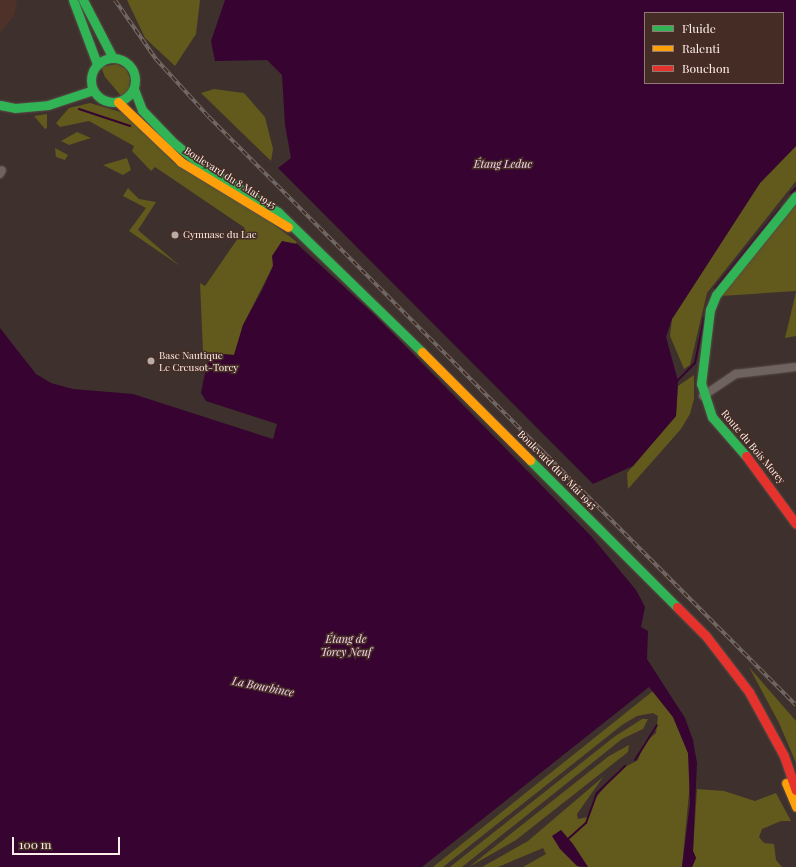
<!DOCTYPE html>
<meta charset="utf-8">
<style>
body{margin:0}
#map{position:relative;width:796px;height:867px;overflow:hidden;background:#3e302c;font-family:"Playfair Display",serif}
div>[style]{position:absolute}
.built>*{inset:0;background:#4e3128}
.green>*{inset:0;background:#615a1c}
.water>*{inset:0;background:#370431}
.stream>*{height:2px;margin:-1px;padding:0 1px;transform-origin:1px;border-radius:1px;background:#370431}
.roads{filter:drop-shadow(0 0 1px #584c48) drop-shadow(0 0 1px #584c48)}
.street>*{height:8px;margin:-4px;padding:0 4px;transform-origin:4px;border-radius:4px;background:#6f6360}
.fast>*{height:9px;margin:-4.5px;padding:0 4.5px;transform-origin:4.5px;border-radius:4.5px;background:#30b455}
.fast>.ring{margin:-4.5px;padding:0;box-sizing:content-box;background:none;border:9px solid #30b455;border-radius:50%}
.slow>*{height:9px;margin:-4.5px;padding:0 4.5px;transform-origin:4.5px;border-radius:4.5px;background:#ff9f0a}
.jam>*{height:9px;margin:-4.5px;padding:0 4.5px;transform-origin:4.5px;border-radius:4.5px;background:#e5322d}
.rail>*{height:3.5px;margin-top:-1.75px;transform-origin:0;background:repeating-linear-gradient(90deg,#452d25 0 6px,#746c68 0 12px);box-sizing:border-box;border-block:1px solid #746c68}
.dots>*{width:11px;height:11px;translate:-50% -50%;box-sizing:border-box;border:2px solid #452d25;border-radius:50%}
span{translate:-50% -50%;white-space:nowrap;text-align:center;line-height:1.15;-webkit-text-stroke:3px #452d25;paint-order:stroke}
.street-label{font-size:10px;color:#feede8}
.poi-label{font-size:10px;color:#feede8}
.left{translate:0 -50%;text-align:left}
.water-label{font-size:11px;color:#f8d5f2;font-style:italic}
.legend{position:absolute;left:644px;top:12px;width:140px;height:72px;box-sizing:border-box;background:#452d25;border:1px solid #8f7a73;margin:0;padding:5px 7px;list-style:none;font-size:12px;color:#feede8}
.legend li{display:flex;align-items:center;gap:8px;height:20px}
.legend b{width:20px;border:1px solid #8f7a73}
.scale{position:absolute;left:12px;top:837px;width:108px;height:18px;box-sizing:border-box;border:2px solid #feede8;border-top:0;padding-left:5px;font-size:12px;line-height:14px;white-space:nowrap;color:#feede8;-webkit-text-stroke:3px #452d25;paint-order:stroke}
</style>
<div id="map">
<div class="built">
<div style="clip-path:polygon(0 0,16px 0,17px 4px,14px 16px,0 33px)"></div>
</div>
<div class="green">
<div style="clip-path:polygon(127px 0,200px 0,196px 34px,175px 66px,145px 38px)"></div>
<div style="clip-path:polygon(117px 64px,126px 69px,130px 78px,129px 89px,122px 97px,105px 77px,101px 67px)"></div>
<div style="clip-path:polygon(214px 89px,244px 93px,265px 117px,273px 149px,271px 161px,201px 93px)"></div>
<div style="clip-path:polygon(90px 103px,127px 114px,173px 162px,264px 217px,297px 242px,273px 266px,243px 325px,234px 355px,203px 352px,200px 283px,205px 286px,245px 228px,155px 167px,151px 171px,132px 151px,134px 146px,89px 121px,60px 127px,56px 123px,69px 108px)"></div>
<div style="clip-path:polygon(47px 114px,47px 128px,45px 129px,34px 116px)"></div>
<div style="clip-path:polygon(77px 132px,91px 138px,69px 145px,61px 141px)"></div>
<div style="clip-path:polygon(796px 146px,796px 181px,707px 293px,690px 365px,684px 369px,670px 336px,672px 319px,760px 183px)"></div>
<div style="clip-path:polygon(55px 148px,68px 155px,65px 160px,56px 157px)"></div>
<div style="clip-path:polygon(127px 158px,131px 170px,123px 175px,103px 165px)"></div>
<div style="clip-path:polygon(128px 188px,139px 199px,156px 202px,138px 230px,180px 266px,129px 231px,146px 208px,123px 196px)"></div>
<div style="clip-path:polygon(796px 205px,796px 291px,721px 296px)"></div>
<div style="clip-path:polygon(796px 292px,796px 336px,785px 338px)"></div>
<div style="clip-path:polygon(694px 375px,694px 399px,690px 414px,681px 429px,628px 489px,627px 473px,676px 416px,678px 386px)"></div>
<div style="clip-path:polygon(749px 667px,796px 721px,796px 763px,779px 723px)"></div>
<div style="clip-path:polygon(653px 691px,673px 717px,688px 753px,691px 772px,682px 867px,588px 867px,561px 830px,579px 867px,523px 867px,546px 854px,543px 848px,498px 867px,482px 867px,528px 841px,603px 777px,577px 814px,578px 819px,588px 817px,594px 800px,618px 771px,638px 760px,644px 743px,656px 733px,658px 716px,653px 713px,637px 716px,622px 725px,443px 867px,433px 867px)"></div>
<div style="clip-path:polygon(642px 719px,648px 719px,643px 729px,622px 739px,462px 867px,450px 867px,614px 737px)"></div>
<div style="clip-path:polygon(629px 745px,628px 752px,516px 840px,469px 867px,609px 756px)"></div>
<div style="clip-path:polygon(697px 789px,724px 791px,755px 801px,776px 793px,791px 821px,781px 821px,762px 829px,759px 837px,764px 843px,774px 844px,776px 860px,782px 867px,692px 867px,696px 858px,693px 851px)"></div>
</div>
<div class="water">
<div style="clip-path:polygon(evenodd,225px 0,796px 0,796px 146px,760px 183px,672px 319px,666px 337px,678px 381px,676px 416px,633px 466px,593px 484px,278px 168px,291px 158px,285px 125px,282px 75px,267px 60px,215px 61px,211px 41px,225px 0,645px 13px,783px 13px,783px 83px,645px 83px,645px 13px)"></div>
<div style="clip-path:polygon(282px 241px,297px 244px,375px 315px,592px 537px,636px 590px,645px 607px,641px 627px,648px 631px,647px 659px,685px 718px,693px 740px,697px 763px,693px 851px,696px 858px,692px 867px,682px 867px,690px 803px,688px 753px,673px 717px,649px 687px,422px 867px,0 867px,0 328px,36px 374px,51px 383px,73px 389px,133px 394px,273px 439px,277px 424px,206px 401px,201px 393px,209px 353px,234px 355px,243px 325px,262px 290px,273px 266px,272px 256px)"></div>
<div style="clip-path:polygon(561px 830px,573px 844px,588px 867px,577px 866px,560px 849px,552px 836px)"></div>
</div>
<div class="stream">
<div style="left:79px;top:109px;width:54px;rotate:18.4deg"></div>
<div style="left:791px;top:193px;width:7px;rotate:-45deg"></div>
<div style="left:715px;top:288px;width:103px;rotate:-50.9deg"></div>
<div style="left:677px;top:381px;width:25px;rotate:-45deg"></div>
<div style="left:695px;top:363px;width:46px;rotate:-78.7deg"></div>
<div style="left:635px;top:760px;width:41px;rotate:-57.8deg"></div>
<div style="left:568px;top:839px;width:24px;rotate:-42deg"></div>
<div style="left:586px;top:823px;width:32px;rotate:-70deg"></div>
<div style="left:597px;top:793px;width:39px;rotate:-44deg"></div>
</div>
<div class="roads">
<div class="street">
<div style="left:0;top:174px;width:4px;rotate:-63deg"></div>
<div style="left:703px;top:396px;width:40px;rotate:-34deg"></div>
<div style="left:736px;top:374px;width:60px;rotate:-6.7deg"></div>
</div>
<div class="fast">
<div style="left:73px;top:0;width:68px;rotate:69.4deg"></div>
<div style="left:83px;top:0;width:65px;rotate:62.7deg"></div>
<div class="ring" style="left:91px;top:58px;width:35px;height:35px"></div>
<div style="left:134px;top:89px;width:22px;rotate:69deg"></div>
<div style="left:142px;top:110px;width:46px;rotate:45.9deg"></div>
<div style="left:174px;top:143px;width:35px;rotate:39deg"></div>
<div style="left:201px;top:165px;width:90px;rotate:31.4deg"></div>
<div style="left:278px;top:212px;width:201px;rotate:44.2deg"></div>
<div style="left:0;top:105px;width:15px;rotate:11deg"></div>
<div style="left:15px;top:108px;width:33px;rotate:-5deg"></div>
<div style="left:48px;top:105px;width:47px;rotate:-18.4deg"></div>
<div style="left:746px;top:456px;width:52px;rotate:-131.1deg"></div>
<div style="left:712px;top:417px;width:35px;rotate:-108deg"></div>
<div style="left:701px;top:384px;width:75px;rotate:-83.1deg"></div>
<div style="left:710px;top:310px;width:16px;rotate:-68deg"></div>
<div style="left:716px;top:295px;width:127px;rotate:-51.1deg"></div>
<div style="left:530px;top:460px;width:208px;rotate:45deg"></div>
</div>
<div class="slow">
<div style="left:118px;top:102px;width:87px;rotate:43.6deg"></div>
<div style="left:181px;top:162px;width:125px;rotate:31.3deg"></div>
<div style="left:422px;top:352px;width:153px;rotate:45deg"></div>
<div style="left:786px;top:783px;width:26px;rotate:67deg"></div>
</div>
<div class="jam">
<div style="left:746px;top:456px;width:84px;rotate:53.7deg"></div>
<div style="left:677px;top:607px;width:41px;rotate:45deg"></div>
<div style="left:706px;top:636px;width:71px;rotate:52.5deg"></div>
<div style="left:749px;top:692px;width:73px;rotate:61.3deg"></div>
<div style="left:784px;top:756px;width:36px;rotate:71deg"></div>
</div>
</div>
<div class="rail">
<div style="left:115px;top:0;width:72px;rotate:55.2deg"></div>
<div style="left:156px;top:59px;width:79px;rotate:47.6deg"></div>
<div style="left:209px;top:117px;width:831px;rotate:45.05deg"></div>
</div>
<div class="dots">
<div style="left:175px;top:235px;background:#bbaba6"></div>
<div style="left:151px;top:361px;background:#bbaba6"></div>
</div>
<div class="street-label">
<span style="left:230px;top:178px;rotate:32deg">Boulevard du 8 Mai 1945</span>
<span style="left:753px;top:447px;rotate:50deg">Route du Bois Morey</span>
<span style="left:557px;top:470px;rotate:45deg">Boulevard du 8 Mai 1945</span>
</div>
<div class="poi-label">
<span class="left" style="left:183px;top:235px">Gymnase du Lac</span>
<span class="left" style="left:159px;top:361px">Base Nautique<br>Le Creusot-Torcy</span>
</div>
<div class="water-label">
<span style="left:503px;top:164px">Étang Leduc</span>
<span style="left:346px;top:646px">Étang de<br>Torcy Neuf</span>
<span style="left:263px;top:687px;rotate:11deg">La Bourbince</span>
</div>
<ul class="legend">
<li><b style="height:5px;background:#30b455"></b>Fluide</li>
<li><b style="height:5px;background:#ff9f0a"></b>Ralenti</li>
<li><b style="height:5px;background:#e5322d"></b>Bouchon</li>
</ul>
<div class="scale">100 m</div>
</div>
